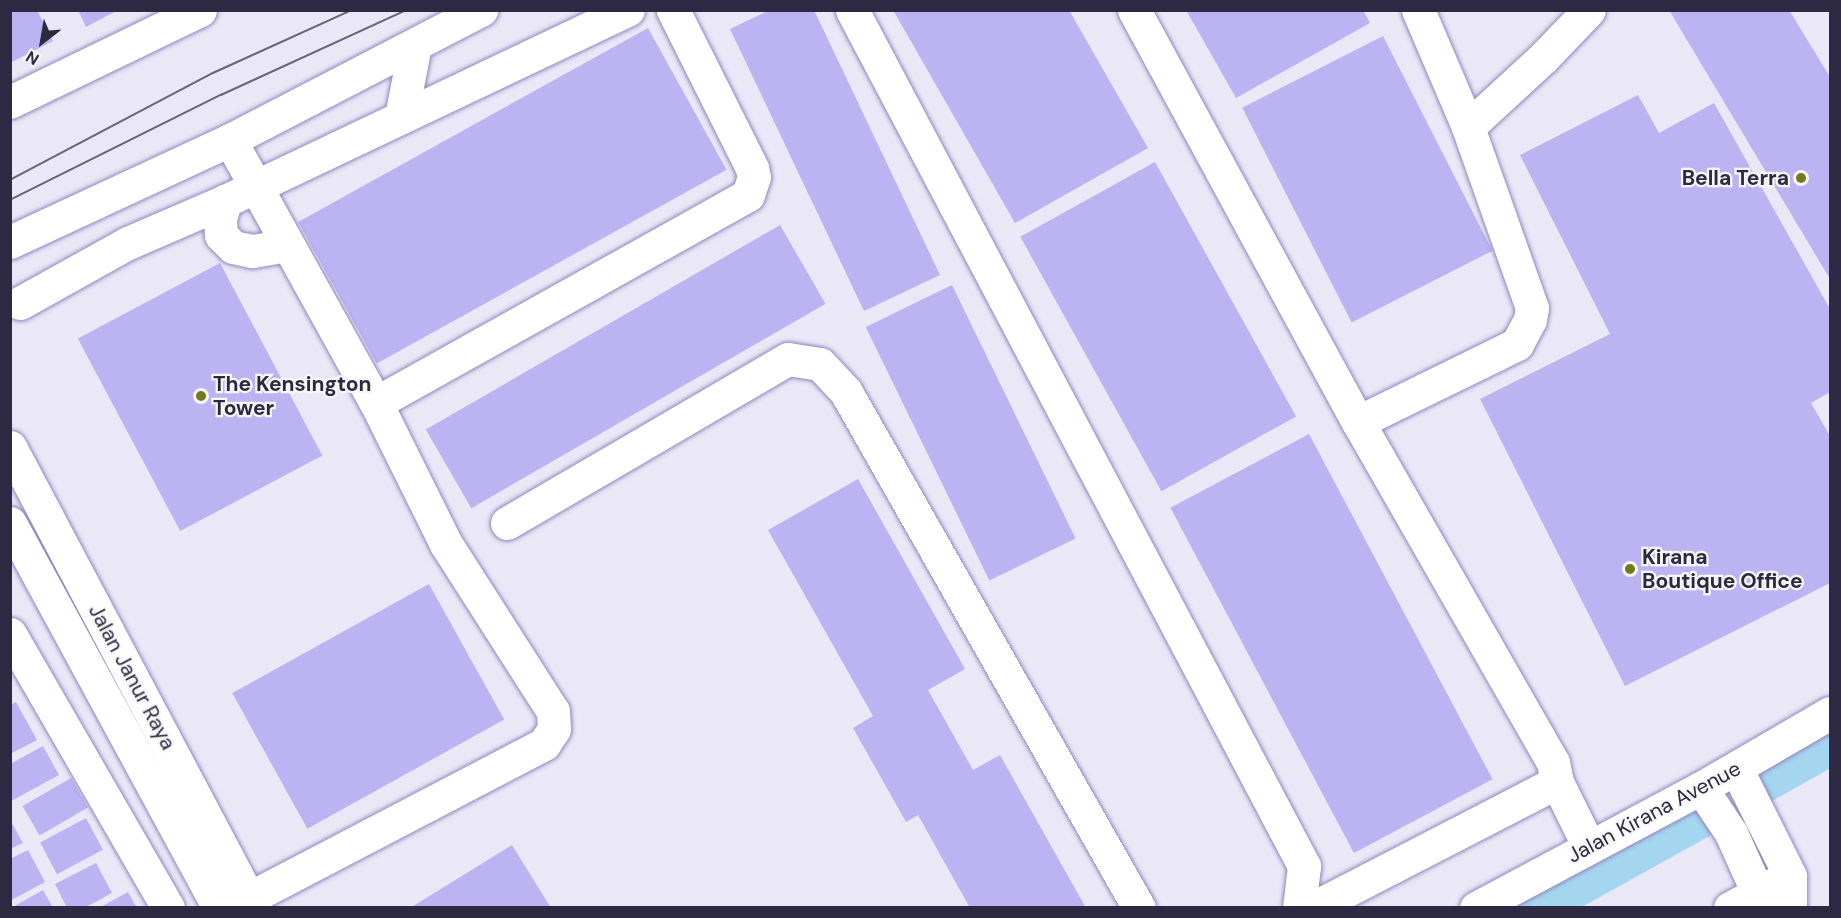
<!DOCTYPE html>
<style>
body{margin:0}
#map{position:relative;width:1841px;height:918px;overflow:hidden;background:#eae8f6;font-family:"DM Sans",sans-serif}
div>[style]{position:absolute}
.river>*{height:57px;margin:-28.5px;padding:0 28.5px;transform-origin:28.5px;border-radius:28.5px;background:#a5d6ef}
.building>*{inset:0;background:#bcb3f3;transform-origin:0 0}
.roads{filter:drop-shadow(0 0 2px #9086c3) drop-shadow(0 0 2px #9086c3)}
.minor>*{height:33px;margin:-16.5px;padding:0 16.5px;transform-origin:16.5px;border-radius:16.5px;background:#fff}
.major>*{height:33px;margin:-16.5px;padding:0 16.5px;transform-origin:16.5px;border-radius:16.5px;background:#fff}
.tram>*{height:1.5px;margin:-0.75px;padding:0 0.75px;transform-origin:0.75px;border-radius:0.75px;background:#676379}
.dots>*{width:16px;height:16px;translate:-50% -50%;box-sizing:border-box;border:3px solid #f7f7f7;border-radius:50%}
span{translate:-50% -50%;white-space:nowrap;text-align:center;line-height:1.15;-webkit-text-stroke:4.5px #f7f7f7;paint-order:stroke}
.poi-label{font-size:21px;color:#2d2942;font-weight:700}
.right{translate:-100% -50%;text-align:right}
.left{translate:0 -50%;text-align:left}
.street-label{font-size:21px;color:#2d2942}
.frame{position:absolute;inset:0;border:12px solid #2d2942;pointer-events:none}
.north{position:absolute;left:12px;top:12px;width:60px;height:60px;-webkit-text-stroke:4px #f7f7f7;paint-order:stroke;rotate:211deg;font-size:16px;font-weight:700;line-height:24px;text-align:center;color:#2d2942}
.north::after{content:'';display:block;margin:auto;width:21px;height:27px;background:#2d2942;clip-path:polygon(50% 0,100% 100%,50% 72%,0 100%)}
</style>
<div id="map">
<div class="river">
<div style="left:1759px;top:775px;width:81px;rotate:-29.4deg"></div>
<div style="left:1520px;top:908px;width:201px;rotate:-29.1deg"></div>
</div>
<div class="building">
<div style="clip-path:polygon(10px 10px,37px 10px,53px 41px,10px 63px)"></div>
<div style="clip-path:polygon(78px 10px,118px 10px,86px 27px)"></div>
<div style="clip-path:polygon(770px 10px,814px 10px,940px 275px,864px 311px,730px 29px)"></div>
<div style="clip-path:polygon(893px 10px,1069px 10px,1148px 148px,1015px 223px)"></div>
<div style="clip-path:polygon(1186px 10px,1363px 10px,1370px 23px,1236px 98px)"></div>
<div style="clip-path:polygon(1669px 10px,1789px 10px,1830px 77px,1830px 279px)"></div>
<div style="left:648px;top:28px;width:162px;height:400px;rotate:61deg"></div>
<div style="left:1383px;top:36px;width:241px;height:158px;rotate:63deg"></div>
<div style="clip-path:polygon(1638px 95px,1659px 133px,1714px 103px,1830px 309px,1830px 392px,1811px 403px,1830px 436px,1830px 583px,1625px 686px,1480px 399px,1610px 334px,1520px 155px)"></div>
<div style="left:1155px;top:162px;width:291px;height:154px;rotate:61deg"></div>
<div style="left:780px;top:225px;width:91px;height:409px;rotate:60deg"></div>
<div style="left:220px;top:263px;width:218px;height:161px;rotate:62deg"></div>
<div style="left:952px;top:285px;width:282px;height:96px;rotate:64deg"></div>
<div style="left:1309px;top:434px;width:391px;height:157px;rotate:62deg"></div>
<div style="clip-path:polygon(858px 479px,965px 669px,928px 690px,973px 770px,1000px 755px,1086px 908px,970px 908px,918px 815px,906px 822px,853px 728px,873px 716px,768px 530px)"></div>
<div style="left:429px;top:584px;width:155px;height:225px;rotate:61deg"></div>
<div style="clip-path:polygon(16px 702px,37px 740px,10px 754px,10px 705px)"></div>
<div style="clip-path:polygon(43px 746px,59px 775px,11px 801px,10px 764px)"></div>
<div style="left:71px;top:778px;width:34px;height:56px;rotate:60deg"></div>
<div style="left:86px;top:818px;width:36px;height:52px;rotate:62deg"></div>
<div style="clip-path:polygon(10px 820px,23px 843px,10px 849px)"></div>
<div style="clip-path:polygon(512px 845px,551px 908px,410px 908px)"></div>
<div style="clip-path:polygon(28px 850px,45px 882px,10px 901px,10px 859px)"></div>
<div style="clip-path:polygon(96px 863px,112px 893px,84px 908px,67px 908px,55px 884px)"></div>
<div style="clip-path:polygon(43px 890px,53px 908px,11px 908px)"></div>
<div style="clip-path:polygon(128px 892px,137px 908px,99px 908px)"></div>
</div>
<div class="roads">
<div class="minor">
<div style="left:852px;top:10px;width:968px;rotate:62.16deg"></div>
<div style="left:1304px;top:866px;width:42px;rotate:96.8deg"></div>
<div style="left:1134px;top:10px;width:469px;rotate:61.5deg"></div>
<div style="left:1358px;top:422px;width:392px;rotate:60.2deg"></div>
<div style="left:1553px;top:762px;width:20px;rotate:79deg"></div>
<div style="left:1557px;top:782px;width:275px;rotate:152.7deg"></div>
<div style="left:401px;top:117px;width:73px;rotate:-79deg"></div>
<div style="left:1468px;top:127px;width:102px;rotate:-42.6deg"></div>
<div style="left:1543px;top:58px;width:66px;rotate:-46.2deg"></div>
<div style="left:230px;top:140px;width:301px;rotate:61deg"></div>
<div style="left:376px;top:403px;width:157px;rotate:63.6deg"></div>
<div style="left:446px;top:544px;width:198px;rotate:57.4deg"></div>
<div style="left:553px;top:711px;width:18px;rotate:87deg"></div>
<div style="left:554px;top:729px;width:18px;rotate:124deg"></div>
<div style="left:544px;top:744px;width:332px;rotate:152.4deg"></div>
<div style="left:287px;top:245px;width:36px;rotate:170deg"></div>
<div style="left:252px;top:251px;width:19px;rotate:-168deg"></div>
<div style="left:233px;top:247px;width:17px;rotate:-135deg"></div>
<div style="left:221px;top:235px;width:16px;rotate:-94deg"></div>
<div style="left:220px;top:219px;width:19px;rotate:-74deg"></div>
<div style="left:225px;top:201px;width:446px;rotate:-25.4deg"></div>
<div style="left:20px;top:303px;width:124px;rotate:-29.1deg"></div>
<div style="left:128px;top:243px;width:106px;rotate:-23.4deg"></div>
<div style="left:376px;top:403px;width:426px;rotate:-29.2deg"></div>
<div style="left:748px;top:195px;width:19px;rotate:-72deg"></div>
<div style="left:754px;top:177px;width:9px;rotate:-103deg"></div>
<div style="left:752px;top:168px;width:177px;rotate:-116.6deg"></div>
<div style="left:1358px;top:422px;width:177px;rotate:-26.1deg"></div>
<div style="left:1517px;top:344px;width:27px;rotate:-62deg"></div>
<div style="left:1530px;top:320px;width:12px;rotate:-81deg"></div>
<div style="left:1532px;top:308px;width:192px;rotate:-109.5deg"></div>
<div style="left:1468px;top:127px;width:127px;rotate:-113.1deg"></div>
<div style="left:10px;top:447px;width:522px;rotate:62.11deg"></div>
<div style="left:10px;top:523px;width:438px;rotate:61.5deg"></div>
<div style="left:507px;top:523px;width:325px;rotate:-30.3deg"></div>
<div style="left:788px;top:359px;width:32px;rotate:9deg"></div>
<div style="left:820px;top:364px;width:38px;rotate:47deg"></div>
<div style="left:846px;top:392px;width:593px;rotate:60.41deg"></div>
<div style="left:10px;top:634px;width:316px;rotate:60deg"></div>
<div style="left:1736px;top:768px;width:121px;rotate:63.4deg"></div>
<div style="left:1790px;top:876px;width:32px;rotate:90deg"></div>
<div style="left:1557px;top:782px;width:72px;rotate:63.8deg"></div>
<div style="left:1701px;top:788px;width:54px;rotate:56.3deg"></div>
<div style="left:1731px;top:833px;width:66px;rotate:65.8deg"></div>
<div style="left:1758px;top:893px;width:24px;rotate:38deg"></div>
<div style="left:1476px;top:908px;width:255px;rotate:-28.1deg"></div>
<div style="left:1701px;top:788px;width:149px;rotate:-30.2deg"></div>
<div style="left:1730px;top:908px;width:52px;rotate:-28.5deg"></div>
</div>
<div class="major">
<div style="left:10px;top:102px;width:211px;rotate:-25.8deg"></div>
<div style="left:10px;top:242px;width:242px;rotate:-24.9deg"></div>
<div style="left:230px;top:140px;width:283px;rotate:-27.4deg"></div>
</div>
</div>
<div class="tram">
<div style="left:10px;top:180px;width:229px;rotate:-27.8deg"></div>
<div style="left:213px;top:73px;width:153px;rotate:-24.4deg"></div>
<div style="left:10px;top:200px;width:236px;rotate:-26.5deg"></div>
<div style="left:221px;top:95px;width:205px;rotate:-24.6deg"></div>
</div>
<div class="dots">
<div style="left:1801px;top:178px;background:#76781f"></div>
<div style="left:201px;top:396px;background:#76781f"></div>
<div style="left:1630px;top:569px;background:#76781f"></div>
</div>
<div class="poi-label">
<span class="right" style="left:1789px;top:178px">Bella Terra</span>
<span class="left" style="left:213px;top:396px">The Kensington<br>Tower</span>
<span class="left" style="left:1642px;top:569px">Kirana<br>Boutique Office</span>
</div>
<div class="street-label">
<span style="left:132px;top:677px;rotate:62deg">Jalan Janur Raya</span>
<span style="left:1654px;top:812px;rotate:-28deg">Jalan Kirana Avenue</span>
</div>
<div class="frame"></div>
<div class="north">N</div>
</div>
